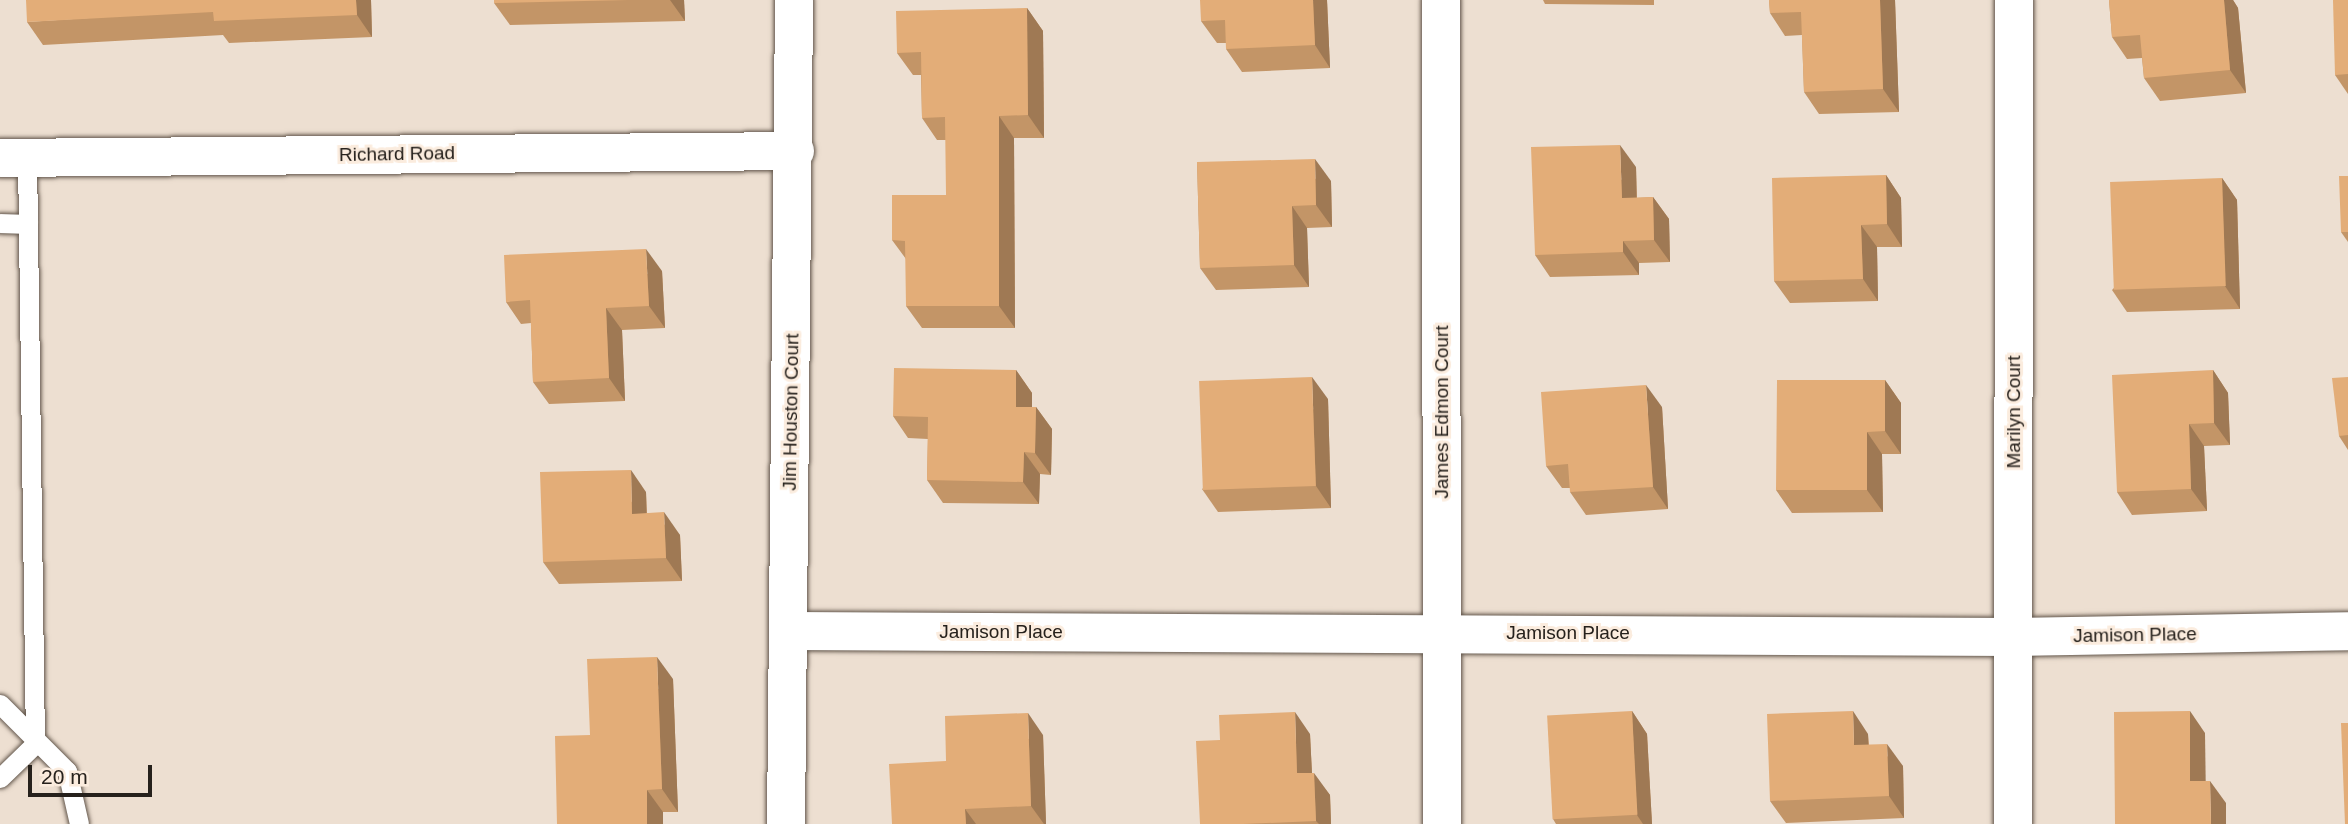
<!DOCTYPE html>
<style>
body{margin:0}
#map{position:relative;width:2348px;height:824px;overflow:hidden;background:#eddfd1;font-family:Helvetica,sans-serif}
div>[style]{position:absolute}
.roads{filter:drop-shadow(0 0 2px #62564b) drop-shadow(0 0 2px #62564b)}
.service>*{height:19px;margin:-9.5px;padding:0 9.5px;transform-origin:9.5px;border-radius:9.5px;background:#fff}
.minor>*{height:38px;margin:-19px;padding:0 19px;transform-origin:19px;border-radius:19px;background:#fff}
.wall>*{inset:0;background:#c39567}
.shaded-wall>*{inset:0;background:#9f7954}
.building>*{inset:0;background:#e3ad78;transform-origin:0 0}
span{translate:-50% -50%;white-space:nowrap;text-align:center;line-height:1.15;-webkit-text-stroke:6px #fbecde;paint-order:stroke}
.street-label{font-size:19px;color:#26211c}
.scale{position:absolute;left:28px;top:765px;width:124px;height:32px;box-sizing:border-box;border:4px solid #26211c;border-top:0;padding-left:9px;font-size:21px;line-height:24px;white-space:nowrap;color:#26211c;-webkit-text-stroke:5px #fbecde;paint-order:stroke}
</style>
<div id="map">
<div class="roads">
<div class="service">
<div style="left:0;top:223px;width:28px;rotate:2deg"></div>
<div style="left:0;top:704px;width:95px;rotate:45deg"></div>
<div style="left:67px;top:771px;width:54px;rotate:77.2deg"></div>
<div style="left:0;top:778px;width:49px;rotate:-44.2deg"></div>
<div style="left:35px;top:744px;width:587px;rotate:-90.78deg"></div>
</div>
<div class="minor">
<div style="left:1441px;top:0;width:824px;rotate:89.93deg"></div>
<div style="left:0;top:158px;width:795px;rotate:-0.5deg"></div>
<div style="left:789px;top:631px;width:1224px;rotate:0.28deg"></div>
<div style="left:2013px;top:637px;width:335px;rotate:-1deg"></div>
<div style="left:786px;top:824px;width:824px;rotate:-89.44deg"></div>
<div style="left:2013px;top:824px;width:824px;rotate:-89.93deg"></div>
</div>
</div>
<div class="wall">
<div style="clip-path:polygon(371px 0,372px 37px,229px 43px,223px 35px,43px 45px,27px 22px)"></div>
<div style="clip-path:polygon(494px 0,684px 0,685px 21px,510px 25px,494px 3px)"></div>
<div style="clip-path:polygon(1327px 0,1330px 68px,1242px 72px,1226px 49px,1226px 43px,1217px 43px,1201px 21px)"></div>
<div style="clip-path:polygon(1543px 0,1654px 0,1654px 5px,1545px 4px)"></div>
<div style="clip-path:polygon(1769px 0,1895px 0,1899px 112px,1819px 114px,1804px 92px,1802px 35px,1785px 36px,1770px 13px)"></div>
<div style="clip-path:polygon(2109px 0,2233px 0,2238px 8px,2246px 93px,2160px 101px,2144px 78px,2142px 58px,2127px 59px,2112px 37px)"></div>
<div style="clip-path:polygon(2348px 0,2348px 94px,2335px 75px)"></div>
<div style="clip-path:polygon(1027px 8px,1043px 31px,1044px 138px,1014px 138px,1015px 328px,922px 328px,906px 306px,906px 259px,892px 240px,946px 195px,946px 140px,937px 140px,922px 118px,921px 75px,913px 75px,897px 53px)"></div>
<div style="clip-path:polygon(1197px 162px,1331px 181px,1332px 227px,1307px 228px,1309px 287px,1216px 290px,1200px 268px)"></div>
<div style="clip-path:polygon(1636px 167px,1637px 198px,1653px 197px,1669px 219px,1670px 262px,1639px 263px,1639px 275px,1550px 277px,1535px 255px)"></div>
<div style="clip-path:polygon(1886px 175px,1901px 198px,1902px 247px,1877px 247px,1878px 301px,1790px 303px,1774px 281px)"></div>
<div style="clip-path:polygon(2348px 176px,2348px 242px,2341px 232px)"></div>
<div style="clip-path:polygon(2222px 178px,2237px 200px,2240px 309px,2127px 312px,2112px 290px)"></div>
<div style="clip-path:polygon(662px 271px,665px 328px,622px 330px,625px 401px,549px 404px,533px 382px,531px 323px,521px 324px,506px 302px)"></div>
<div style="clip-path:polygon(1016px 370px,1032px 393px,1032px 407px,1036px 407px,1052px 429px,1051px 475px,1040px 474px,1039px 504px,943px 503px,927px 480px,928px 439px,908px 438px,893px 416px)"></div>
<div style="clip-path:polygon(2213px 370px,2228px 393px,2230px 445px,2204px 446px,2207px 511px,2132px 515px,2117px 492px)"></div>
<div style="clip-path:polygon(2348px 377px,2348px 450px,2339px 436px)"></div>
<div style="clip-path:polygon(1885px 380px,1901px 403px,1901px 454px,1882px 454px,1883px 512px,1792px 513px,1776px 490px)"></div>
<div style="clip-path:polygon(1328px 399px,1331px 508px,1218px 512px,1202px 489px)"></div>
<div style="clip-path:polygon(1662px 407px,1668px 509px,1586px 515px,1570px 492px,1570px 488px,1562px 488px,1546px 466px)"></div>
<div style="clip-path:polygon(646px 492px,647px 513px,680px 535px,682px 581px,559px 584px,543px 562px)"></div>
<div style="clip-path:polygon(673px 679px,678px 812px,663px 812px,663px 824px,557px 824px,590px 735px)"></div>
<div style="clip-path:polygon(1632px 711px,1647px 734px,1652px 824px,1556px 824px,1553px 819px)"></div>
<div style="clip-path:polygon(1310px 734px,1312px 773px,1330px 795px,1331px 824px,1200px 824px)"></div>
<div style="clip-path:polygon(1868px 734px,1869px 745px,1903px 766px,1904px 818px,1786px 823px,1770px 801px)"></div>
<div style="clip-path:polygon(1043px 735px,1046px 824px,892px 824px,946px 761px)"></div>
</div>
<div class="shaded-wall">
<div style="clip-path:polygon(356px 0,371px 0,372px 37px,357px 15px)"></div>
<div style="clip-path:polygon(670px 0,684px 0,685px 21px)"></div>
<div style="clip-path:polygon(1313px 0,1327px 0,1330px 68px,1315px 45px)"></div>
<div style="clip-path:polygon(1880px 0,1895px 0,1899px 112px,1883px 89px)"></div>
<div style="clip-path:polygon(2224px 0,2233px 0,2238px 8px,2246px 93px,2230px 70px)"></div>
<div style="clip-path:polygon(1027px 8px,1043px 31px,1044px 138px,1028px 115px)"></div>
<div style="clip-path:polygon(999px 116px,1014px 138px,1015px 328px,999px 306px)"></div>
<div style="clip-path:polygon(1620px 145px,1636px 167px,1637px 220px,1622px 198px)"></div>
<div style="clip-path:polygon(1315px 159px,1331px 181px,1332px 227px,1316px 205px)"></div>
<div style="clip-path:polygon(1886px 175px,1901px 198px,1902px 247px,1887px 224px)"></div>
<div style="clip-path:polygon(2222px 178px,2237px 200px,2240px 309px,2225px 286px)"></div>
<div style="clip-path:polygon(1653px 197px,1669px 219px,1670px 262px,1654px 240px)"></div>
<div style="clip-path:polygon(1292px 206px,1307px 228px,1309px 287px,1294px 265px)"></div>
<div style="clip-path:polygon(1861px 225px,1877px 247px,1878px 301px,1863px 279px)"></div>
<div style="clip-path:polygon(1623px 241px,1639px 263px,1639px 275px,1623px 252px)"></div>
<div style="clip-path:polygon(646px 249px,662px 271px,665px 328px,649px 306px)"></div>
<div style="clip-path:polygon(606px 308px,622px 330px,625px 401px,609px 378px)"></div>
<div style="clip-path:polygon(1016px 370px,1032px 393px,1032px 429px,1016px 407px)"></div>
<div style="clip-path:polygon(2213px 370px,2228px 393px,2230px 445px,2214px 423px)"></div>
<div style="clip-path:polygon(1312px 377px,1328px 399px,1331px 508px,1316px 486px)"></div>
<div style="clip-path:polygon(1885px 380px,1901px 403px,1901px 454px,1885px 431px)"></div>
<div style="clip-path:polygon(1646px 385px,1662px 407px,1668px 509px,1653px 487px)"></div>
<div style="clip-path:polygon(1036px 407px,1052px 429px,1051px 475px,1035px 453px)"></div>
<div style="clip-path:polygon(2189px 424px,2204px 446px,2207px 511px,2191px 489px)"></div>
<div style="clip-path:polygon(1867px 432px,1882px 454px,1883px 512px,1867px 490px)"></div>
<div style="clip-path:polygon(1024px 452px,1040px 474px,1039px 504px,1023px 482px)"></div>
<div style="clip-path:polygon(631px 470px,646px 492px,647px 536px,632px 514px)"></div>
<div style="clip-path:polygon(664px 512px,680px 535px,682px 581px,666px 558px)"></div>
<div style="clip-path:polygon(657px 657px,673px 679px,678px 812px,662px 789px)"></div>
<div style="clip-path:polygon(1632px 711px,1647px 734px,1652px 824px,1643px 824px,1637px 815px)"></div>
<div style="clip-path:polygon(1853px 711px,1868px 734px,1869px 767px,1854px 745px)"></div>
<div style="clip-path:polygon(2190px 711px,2205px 733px,2206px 803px,2190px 781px)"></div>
<div style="clip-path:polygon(1295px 712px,1310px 734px,1313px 795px,1297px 773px)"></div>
<div style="clip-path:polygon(1028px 713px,1043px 735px,1046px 824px,1044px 824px,1031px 806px)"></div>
<div style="clip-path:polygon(1887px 744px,1903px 766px,1904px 818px,1889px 796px)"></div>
<div style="clip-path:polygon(1314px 773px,1330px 795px,1331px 824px,1319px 824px,1316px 821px)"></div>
<div style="clip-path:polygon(2210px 781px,2226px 803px,2226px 824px,2211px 824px)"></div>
<div style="clip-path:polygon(647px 790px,663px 812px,663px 824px,647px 824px)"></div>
<div style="clip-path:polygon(965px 809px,976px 824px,966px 824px)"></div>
</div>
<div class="building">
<div style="clip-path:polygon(26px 0,356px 0,357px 15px,214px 21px,213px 12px,27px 22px)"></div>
<div style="clip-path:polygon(494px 0,628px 0,494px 3px)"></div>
<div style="clip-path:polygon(1200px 0,1313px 0,1315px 45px,1226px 49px,1225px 20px,1201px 21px)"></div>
<div style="clip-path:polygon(1769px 0,1880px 0,1883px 89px,1804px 92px,1801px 12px,1770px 13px)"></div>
<div style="clip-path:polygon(2109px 0,2224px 0,2230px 70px,2144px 78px,2140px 35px,2112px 37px)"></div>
<div style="clip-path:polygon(2333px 0,2348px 0,2348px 74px,2335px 75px)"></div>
<div style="clip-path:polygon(1027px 8px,1028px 115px,999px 116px,999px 306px,906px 306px,905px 241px,892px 240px,892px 195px,946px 195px,945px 117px,922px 118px,921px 52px,897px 53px,896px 11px)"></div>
<div style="clip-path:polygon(1620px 145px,1622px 198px,1653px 197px,1654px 240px,1623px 241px,1623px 252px,1535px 255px,1531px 147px)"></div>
<div style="clip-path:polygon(1315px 159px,1316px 205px,1292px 206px,1294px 265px,1200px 268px,1197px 162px)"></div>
<div style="clip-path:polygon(1886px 175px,1887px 224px,1861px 225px,1863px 279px,1774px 281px,1772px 178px)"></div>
<div style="clip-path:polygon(2339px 176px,2348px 176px,2348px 237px,2348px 232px,2341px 232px)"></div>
<div style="left:2222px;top:178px;width:108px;height:112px;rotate:88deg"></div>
<div style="clip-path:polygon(646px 249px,649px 306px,606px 308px,609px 378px,533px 382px,530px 300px,506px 302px,504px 255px)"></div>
<div style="clip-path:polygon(894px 368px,1016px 370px,1016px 407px,1036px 407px,1035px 453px,1024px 452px,1023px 482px,927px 480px,928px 417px,893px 416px)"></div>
<div style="clip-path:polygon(2213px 370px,2214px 423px,2189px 424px,2191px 489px,2117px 492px,2112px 375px)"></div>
<div style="left:1312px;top:377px;width:109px;height:113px;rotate:88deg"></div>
<div style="clip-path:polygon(2348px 377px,2348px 435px,2339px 436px,2332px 378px)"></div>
<div style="clip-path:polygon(1777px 380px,1885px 380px,1885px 431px,1867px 432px,1867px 490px,1776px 490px)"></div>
<div style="clip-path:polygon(1646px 385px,1653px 487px,1570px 492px,1568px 464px,1546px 466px,1541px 392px)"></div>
<div style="clip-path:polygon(631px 470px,632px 514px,664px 512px,666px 558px,543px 562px,540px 472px)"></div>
<div style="clip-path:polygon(657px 657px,662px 789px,647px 790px,647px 824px,557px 824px,555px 736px,590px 735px,587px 659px)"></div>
<div style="left:1632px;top:711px;width:104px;height:85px;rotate:87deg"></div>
<div style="clip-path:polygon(1853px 711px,1854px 745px,1887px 744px,1889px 796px,1770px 801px,1767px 714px)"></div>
<div style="clip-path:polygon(2190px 711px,2190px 781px,2210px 781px,2211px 824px,2115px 824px,2114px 712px)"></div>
<div style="clip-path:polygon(1295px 712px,1297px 773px,1314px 773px,1316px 821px,1243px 824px,1200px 824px,1196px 741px,1220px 740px,1219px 715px)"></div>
<div style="clip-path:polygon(1028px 713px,1031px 806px,965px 809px,966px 824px,892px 824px,889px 764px,946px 761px,945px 716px)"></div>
<div style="clip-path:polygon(2341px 723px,2348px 723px,2348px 824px,2345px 824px)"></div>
</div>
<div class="street-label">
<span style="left:397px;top:154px;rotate:-1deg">Richard Road</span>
<span style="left:791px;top:412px;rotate:-89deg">Jim Houston Court</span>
<span style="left:1442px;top:412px;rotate:-90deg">James Edmon Court</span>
<span style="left:2014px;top:412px;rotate:-90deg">Marilyn Court</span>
<span style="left:1001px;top:632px">Jamison Place</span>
<span style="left:1568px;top:633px">Jamison Place</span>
<span style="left:2135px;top:635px;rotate:-1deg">Jamison Place</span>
</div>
<div class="scale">20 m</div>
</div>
